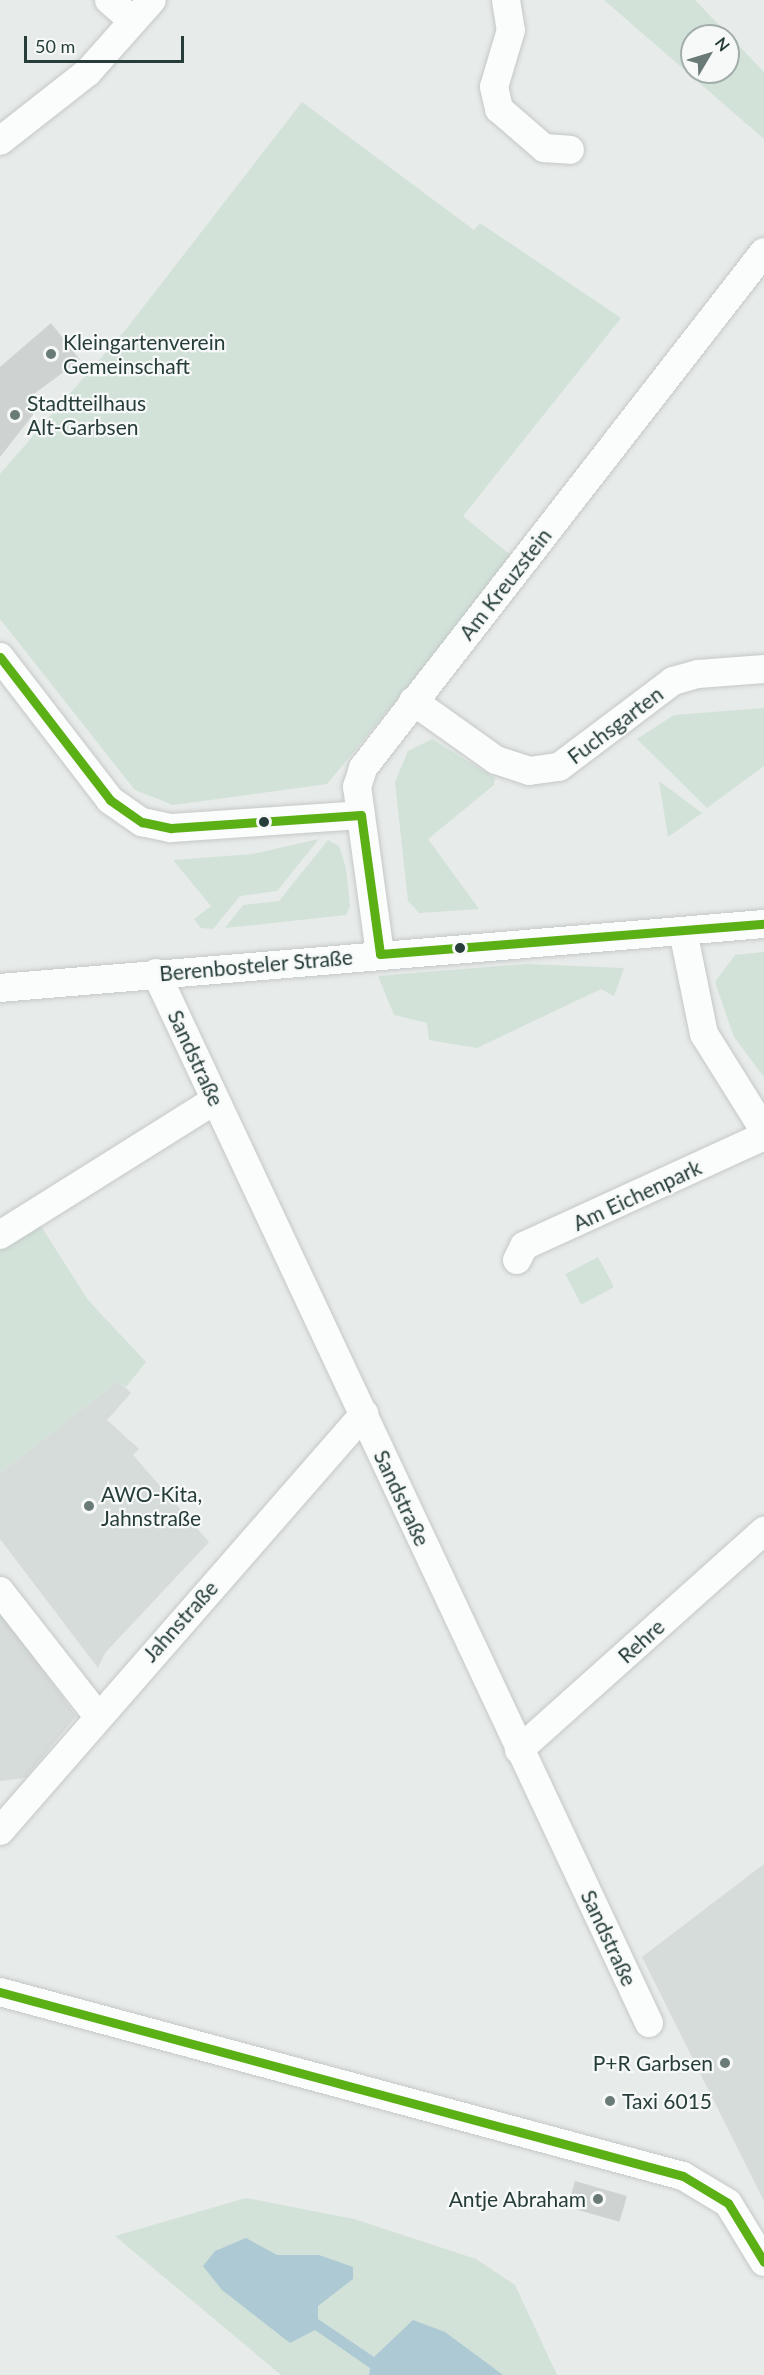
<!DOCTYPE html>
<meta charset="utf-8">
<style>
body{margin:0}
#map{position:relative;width:764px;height:2375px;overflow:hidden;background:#e7ebe9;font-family:Lato,sans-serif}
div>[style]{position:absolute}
.built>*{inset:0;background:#d6dcda}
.green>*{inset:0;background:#d2e2d9;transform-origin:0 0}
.water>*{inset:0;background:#adc9d4}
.building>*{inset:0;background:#ced2d1;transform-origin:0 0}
.roads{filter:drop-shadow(0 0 2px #c4c8c7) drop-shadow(0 0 2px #c4c8c7)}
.minor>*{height:28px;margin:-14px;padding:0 14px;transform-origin:14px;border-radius:14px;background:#fbfcfc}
.bus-1>*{height:9px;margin:-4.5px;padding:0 4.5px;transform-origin:4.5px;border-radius:4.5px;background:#5ab014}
.dots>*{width:16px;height:16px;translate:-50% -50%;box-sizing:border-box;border:3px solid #f6f9f8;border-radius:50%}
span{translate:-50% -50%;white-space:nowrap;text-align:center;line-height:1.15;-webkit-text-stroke:4.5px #f6f9f8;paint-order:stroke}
.poi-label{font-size:21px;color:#263d3a}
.left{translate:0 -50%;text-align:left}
.right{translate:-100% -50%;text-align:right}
.street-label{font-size:21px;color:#263d3a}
.north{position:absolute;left:680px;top:24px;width:60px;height:60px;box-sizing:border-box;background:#f6f9f8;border:2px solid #a3aeac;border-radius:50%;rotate:52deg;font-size:16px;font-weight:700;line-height:24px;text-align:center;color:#263d3a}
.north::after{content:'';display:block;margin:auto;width:21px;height:27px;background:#6a7a77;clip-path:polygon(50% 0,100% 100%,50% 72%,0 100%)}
.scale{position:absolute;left:24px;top:36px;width:160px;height:27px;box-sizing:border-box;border:3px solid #263d3a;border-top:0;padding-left:8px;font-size:18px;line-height:21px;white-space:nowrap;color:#263d3a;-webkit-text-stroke:4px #f6f9f8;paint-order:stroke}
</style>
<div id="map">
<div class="built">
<div style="clip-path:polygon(118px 1381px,131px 1393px,107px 1420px,139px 1449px,133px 1455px,209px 1542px,105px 1653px,98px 1668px,0 1539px,0 1473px)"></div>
<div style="clip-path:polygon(0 1611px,76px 1716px,25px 1778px,0 1781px)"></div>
<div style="clip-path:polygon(764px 1864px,764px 2201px,642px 1957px)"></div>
</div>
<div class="green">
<div style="clip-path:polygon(evenodd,604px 0,695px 0,764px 72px,764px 139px,604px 0,692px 36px,728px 36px,728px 72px,692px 72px,692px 36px)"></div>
<div style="clip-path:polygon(302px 102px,474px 230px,480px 223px,621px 318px,463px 516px,514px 558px,327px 784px,173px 805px,135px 790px,0 619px,0 474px,127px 328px)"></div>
<div style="clip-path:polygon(764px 708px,764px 766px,707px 808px,637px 739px,674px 715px)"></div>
<div style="clip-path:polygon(432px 739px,495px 778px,494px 785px,428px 839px,479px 909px,419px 913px,408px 901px,395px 782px,408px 751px)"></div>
<div style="clip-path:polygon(659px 781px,702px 813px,668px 837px)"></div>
<div style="clip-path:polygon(319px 839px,277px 891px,240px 896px,213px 929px,201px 928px,194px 919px,211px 906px,173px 860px,253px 854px)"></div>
<div style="clip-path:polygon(328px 840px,339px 846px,346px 868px,350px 906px,346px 915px,225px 928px,243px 905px,279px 901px)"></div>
<div style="clip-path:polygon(764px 952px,764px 1077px,734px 1037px,715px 982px,735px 955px)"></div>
<div style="clip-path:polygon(526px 964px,624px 968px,614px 996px,601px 989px,477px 1048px,429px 1040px,427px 1023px,394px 1015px,378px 976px)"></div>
<div style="clip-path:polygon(37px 1220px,88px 1300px,146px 1362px,126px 1387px,118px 1381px,0 1473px,0 1243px)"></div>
<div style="left:598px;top:1257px;width:34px;height:37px;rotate:62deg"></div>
<div style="clip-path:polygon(246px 2198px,354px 2219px,476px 2259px,515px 2285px,557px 2375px,281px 2375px,115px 2236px)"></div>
</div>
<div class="water">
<div style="clip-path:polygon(246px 2238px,277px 2255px,319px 2255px,353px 2267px,353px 2279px,318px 2306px,318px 2319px,374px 2357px,413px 2320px,445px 2332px,503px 2375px,369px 2375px,370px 2368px,315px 2330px,290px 2343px,222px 2290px,203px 2266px,215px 2251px)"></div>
</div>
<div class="building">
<div style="clip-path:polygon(51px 323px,80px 360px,27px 399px,36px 411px,0 457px,0 367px)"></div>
<div style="left:575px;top:2181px;width:54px;height:27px;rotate:16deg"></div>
</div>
<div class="roads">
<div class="minor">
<div style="left:109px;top:0;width:29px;rotate:41deg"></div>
<div style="left:506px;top:0;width:30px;rotate:81deg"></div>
<div style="left:511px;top:30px;width:59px;rotate:106.6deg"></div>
<div style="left:494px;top:87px;width:23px;rotate:77deg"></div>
<div style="left:499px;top:109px;width:60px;rotate:40.9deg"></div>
<div style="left:544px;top:148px;width:26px;rotate:4deg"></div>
<div style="left:0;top:141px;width:112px;rotate:-38.1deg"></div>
<div style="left:88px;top:72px;width:96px;rotate:-48.4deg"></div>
<div style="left:0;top:657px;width:180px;rotate:52.4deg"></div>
<div style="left:110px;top:800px;width:39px;rotate:35deg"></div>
<div style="left:142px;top:822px;width:30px;rotate:12deg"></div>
<div style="left:171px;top:828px;width:190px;rotate:-3.9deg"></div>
<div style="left:413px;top:701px;width:102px;rotate:35.4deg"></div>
<div style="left:496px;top:760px;width:35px;rotate:18deg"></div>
<div style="left:529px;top:771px;width:30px;rotate:-8deg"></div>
<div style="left:559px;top:767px;width:143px;rotate:-37deg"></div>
<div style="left:673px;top:681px;width:26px;rotate:-16deg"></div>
<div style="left:698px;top:674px;width:66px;rotate:-4.3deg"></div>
<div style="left:683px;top:931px;width:105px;rotate:78.5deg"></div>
<div style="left:704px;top:1034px;width:113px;rotate:58deg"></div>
<div style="left:380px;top:954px;width:169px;rotate:-97.8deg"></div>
<div style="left:357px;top:787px;width:20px;rotate:-72deg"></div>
<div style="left:363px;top:768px;width:653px;rotate:-52.15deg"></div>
<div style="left:156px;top:973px;width:1160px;rotate:64.85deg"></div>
<div style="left:0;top:988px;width:767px;rotate:-4.79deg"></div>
<div style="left:0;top:1235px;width:254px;rotate:-32.1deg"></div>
<div style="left:517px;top:1260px;width:16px;rotate:-63deg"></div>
<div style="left:524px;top:1246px;width:264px;rotate:-24.6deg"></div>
<div style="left:0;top:1591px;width:157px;rotate:52deg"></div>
<div style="left:519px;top:1750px;width:329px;rotate:-41.8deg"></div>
<div style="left:0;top:1831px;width:554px;rotate:-48.88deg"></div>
<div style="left:0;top:1992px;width:707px;rotate:15.08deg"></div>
<div style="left:683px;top:2176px;width:52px;rotate:31deg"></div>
<div style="left:728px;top:2203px;width:69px;rotate:58.6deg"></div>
</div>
</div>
<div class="bus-1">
<div style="left:0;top:657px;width:180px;rotate:52.4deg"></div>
<div style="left:110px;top:800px;width:39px;rotate:35deg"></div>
<div style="left:142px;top:822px;width:30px;rotate:12deg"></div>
<div style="left:171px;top:828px;width:190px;rotate:-3.9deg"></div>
<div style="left:361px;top:815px;width:140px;rotate:82.2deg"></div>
<div style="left:380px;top:954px;width:385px;rotate:-4.5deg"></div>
<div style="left:0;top:1992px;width:707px;rotate:15.08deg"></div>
<div style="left:683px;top:2176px;width:52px;rotate:31deg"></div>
<div style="left:728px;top:2203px;width:69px;rotate:58.6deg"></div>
</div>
<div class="dots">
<div style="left:51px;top:354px;background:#6a7a77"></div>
<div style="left:15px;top:415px;background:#6a7a77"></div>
<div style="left:264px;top:822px;background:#263d3a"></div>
<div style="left:460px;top:948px;background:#263d3a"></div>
<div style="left:89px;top:1506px;background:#6a7a77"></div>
<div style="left:725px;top:2063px;background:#6a7a77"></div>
<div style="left:610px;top:2101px;background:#6a7a77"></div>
<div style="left:598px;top:2199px;background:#6a7a77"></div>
</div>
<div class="poi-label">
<span class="left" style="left:63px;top:354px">Kleingartenverein<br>Gemeinschaft</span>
<span class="left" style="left:27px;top:415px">Stadtteilhaus<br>Alt-Garbsen</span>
<span class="left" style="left:101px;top:1506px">AWO-Kita,<br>Jahnstraße</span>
<span class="right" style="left:713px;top:2063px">P+R Garbsen</span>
<span class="left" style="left:622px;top:2101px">Taxi 6015</span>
<span class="right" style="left:586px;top:2199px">Antje Abraham</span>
</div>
<div class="street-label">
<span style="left:505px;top:584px;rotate:-52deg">Am Kreuzstein</span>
<span style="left:615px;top:725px;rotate:-37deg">Fuchsgarten</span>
<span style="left:256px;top:965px;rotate:-5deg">Berenbosteler Straße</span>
<span style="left:196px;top:1058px;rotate:65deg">Sandstraße</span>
<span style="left:637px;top:1195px;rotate:-25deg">Am Eichenpark</span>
<span style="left:402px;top:1498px;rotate:65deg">Sandstraße</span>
<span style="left:180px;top:1621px;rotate:-48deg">Jahnstraße</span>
<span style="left:641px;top:1641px;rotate:-42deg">Rehre</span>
<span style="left:609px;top:1938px;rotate:65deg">Sandstraße</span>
</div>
<div class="north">N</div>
<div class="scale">50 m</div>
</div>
